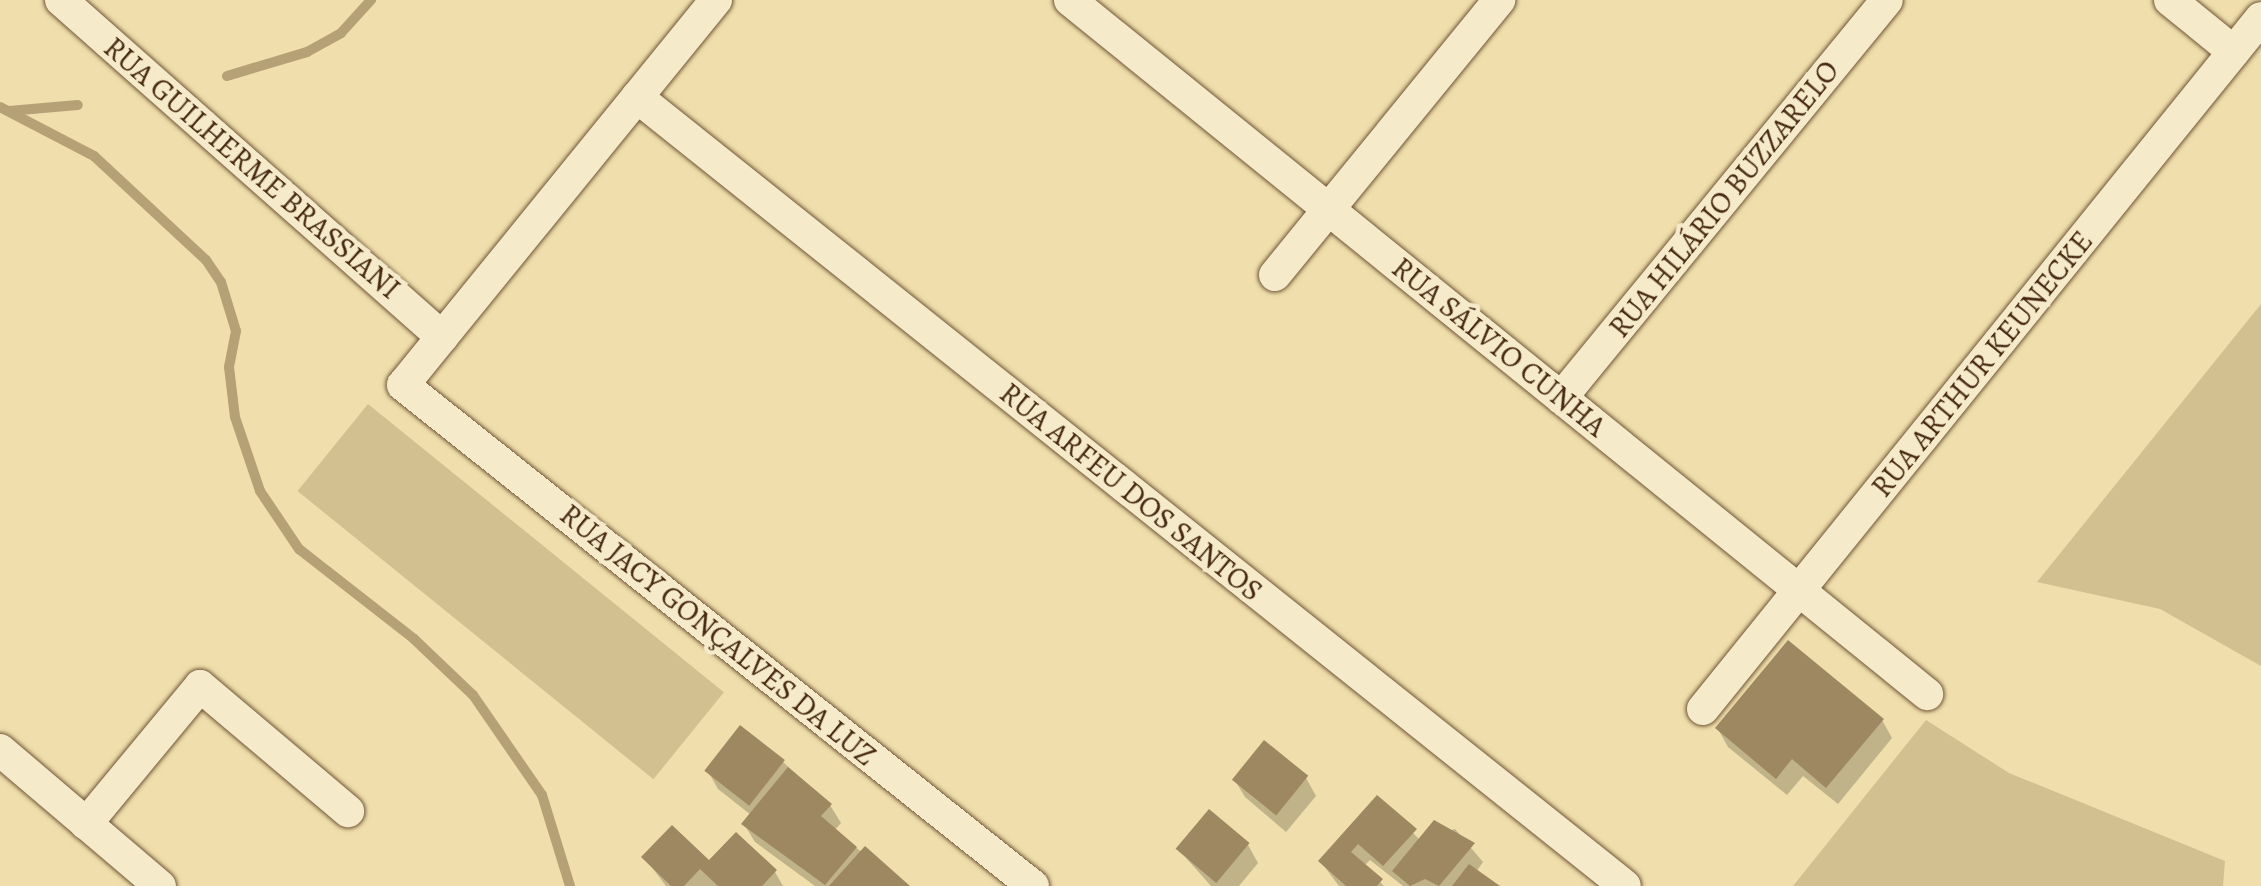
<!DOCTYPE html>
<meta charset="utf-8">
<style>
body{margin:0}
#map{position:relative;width:2261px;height:886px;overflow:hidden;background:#f0dfac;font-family:Alegreya,serif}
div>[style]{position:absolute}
.green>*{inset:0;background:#d3c091;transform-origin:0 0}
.shadow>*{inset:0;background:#0003}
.stream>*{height:10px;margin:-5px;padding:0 5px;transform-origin:5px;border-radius:5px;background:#b6a177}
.building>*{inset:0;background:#9e8861;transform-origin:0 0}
.roads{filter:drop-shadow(0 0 2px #705637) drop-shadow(0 0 2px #705637)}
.minor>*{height:32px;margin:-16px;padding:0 16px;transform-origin:16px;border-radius:16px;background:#f5eac9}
span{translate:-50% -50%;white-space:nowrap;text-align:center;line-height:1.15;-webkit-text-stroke:9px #f5eac9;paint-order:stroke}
.street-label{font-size:30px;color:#462910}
</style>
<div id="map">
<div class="green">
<div style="clip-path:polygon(2261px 304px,2261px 666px,2160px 609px,2037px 582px)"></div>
<div style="left:368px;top:404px;width:458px;height:112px;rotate:39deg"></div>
<div style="clip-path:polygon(1926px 720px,2009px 773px,2225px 861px,2223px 886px,1793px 886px)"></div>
</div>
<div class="shadow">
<div style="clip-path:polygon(1882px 720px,1892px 738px,1838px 804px,1803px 776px,1787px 795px,1728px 747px,1718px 729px)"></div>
<div style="clip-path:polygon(783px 762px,830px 805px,841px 823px,834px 831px,907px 886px,815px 886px,755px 842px,744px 824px,751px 815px,718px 789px,708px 771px)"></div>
<div style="clip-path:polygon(1306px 778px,1316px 796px,1286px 832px,1245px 797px,1234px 779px)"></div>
<div style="clip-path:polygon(1378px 798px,1420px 840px,1455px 829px,1483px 862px,1476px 872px,1496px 886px,1403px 886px,1370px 860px,1364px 866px,1384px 886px,1339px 886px,1321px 862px)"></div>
<div style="clip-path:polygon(1248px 845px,1258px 863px,1239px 886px,1211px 886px,1179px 850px)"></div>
<div style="clip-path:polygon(644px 857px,775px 872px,783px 886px,666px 886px)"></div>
</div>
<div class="stream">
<div style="left:227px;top:76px;width:84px;rotate:-16.7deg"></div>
<div style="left:307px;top:52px;width:39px;rotate:-29deg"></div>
<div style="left:341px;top:33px;width:45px;rotate:-47.7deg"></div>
<div style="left:0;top:107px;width:106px;rotate:27.5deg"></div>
<div style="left:94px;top:156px;width:153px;rotate:42.9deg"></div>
<div style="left:206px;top:260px;width:27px;rotate:56deg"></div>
<div style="left:221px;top:282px;width:51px;rotate:73deg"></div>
<div style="left:236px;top:331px;width:37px;rotate:101deg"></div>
<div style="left:229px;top:367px;width:50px;rotate:83.2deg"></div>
<div style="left:235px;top:417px;width:78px;rotate:71.3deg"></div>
<div style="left:260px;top:491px;width:70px;rotate:56.1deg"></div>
<div style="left:299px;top:549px;width:146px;rotate:38deg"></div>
<div style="left:414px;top:639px;width:81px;rotate:43.5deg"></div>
<div style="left:473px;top:695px;width:121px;rotate:55.4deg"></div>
<div style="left:542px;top:795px;width:95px;rotate:72.9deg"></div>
<div style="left:9px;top:111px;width:69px;rotate:-5deg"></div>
</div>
<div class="building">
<div style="clip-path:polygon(1788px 640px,1884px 719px,1826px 788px,1792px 759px,1776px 779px,1715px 728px)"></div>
<div style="left:740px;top:725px;width:57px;height:58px;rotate:38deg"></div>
<div style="left:1264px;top:740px;width:57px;height:51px;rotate:39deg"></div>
<div style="clip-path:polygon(788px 767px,832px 804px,821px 816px,857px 847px,825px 885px,741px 824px)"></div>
<div style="clip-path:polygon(1377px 795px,1417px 829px,1383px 866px,1358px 844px,1351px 852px,1383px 879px,1377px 886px,1346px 886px,1318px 861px)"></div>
<div style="left:1209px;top:809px;width:53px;height:52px;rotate:40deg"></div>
<div style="clip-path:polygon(1434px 820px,1475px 843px,1439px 886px,1425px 879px,1410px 886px,1392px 871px)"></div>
<div style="clip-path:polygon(672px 825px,709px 860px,736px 832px,777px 870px,762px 886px,718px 886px,700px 869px,684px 886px,671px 886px,641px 857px)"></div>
<div style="clip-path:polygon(865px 846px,910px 886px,829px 886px)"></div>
<div style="clip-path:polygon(1469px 864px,1500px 886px,1452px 886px)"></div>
</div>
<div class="roads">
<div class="minor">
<div style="left:61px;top:0;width:509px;rotate:41.49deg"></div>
<div style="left:716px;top:0;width:496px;rotate:129.1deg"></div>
<div style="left:403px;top:385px;width:805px;rotate:38.49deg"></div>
<div style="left:1070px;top:0;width:1103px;rotate:39deg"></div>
<div style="left:2170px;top:0;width:82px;rotate:39.1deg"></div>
<div style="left:637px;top:97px;width:1264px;rotate:38.61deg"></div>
<div style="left:1275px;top:275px;width:355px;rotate:-50.8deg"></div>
<div style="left:1561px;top:398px;width:514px;rotate:-50.68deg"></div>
<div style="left:1703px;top:709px;width:888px;rotate:-51.08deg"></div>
<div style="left:0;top:750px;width:210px;rotate:40.4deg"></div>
<div style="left:86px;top:824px;width:179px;rotate:-50.4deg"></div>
<div style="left:200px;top:686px;width:194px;rotate:40.2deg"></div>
</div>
</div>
<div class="street-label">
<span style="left:252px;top:168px;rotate:41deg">RUA GUILHERME BRASSIANI</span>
<span style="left:1724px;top:199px;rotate:-51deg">RUA HILÁRIO BUZZARELO</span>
<span style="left:1499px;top:347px;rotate:39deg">RUA SÁLVIO CUNHA</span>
<span style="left:1982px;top:364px;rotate:-51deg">RUA ARTHUR KEUNECKE</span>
<span style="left:1131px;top:492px;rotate:39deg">RUA ARFEU DOS SANTOS</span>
<span style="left:718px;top:635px;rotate:39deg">RUA JACY GONÇALVES DA LUZ</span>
</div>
</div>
